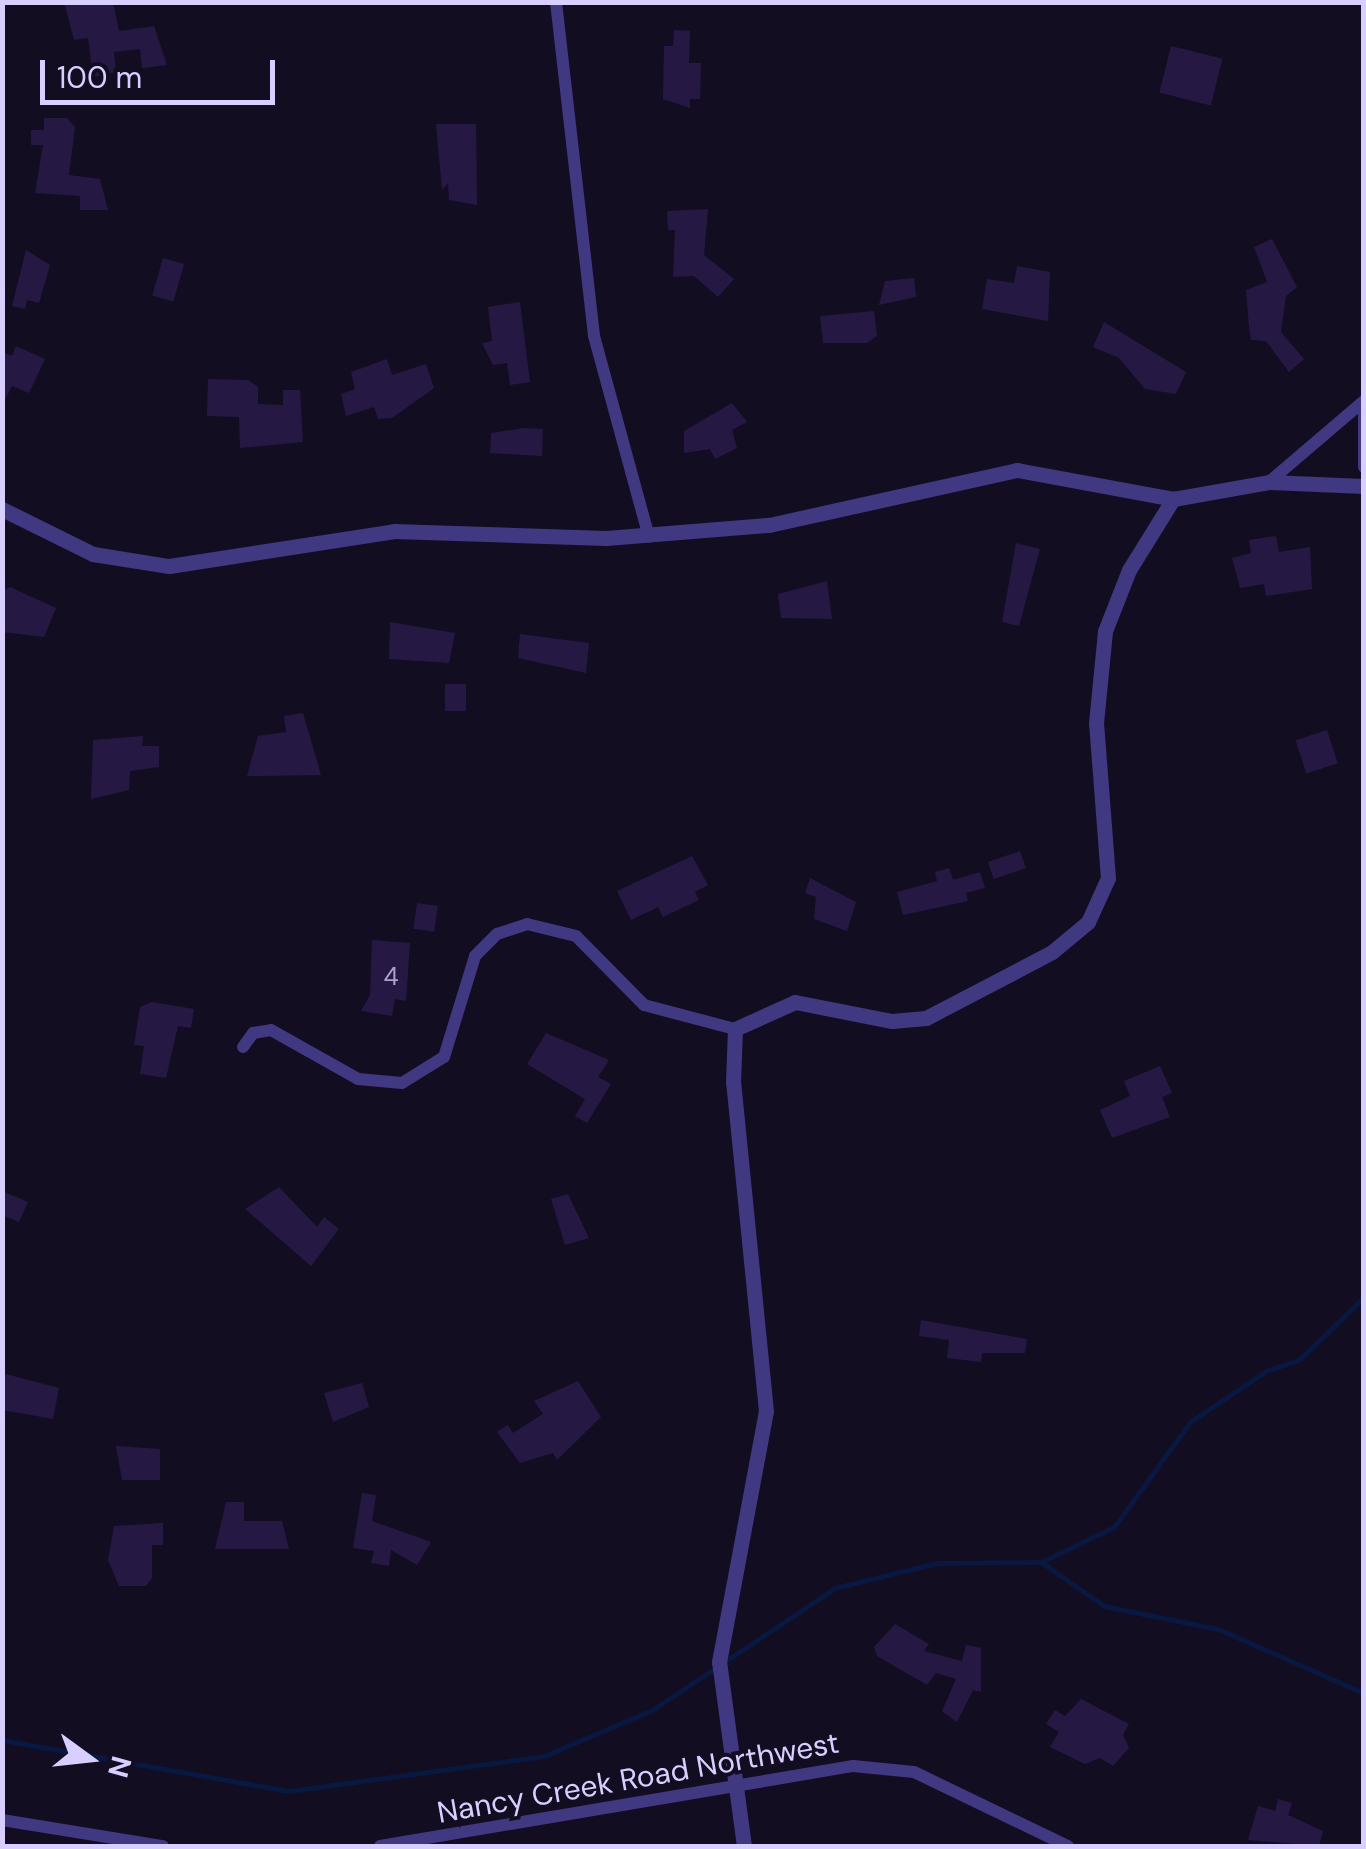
<!DOCTYPE html>
<style>
body{margin:0}
#map{position:relative;width:1366px;height:1849px;overflow:hidden;background:#130d22;font-family:"DM Sans",sans-serif}
div>[style]{position:absolute}
.stream>*{height:5px;margin:-2.5px;padding:0 2.5px;transform-origin:2.5px;border-radius:2.5px;background:#091840}
.building>*{inset:0;background:#251943;transform-origin:0 0}
.minor>*{height:12px;margin:-6px;padding:0 6px;transform-origin:6px;border-radius:6px;background:#413882}
.tertiary>*{height:15px;margin:-7.5px;padding:0 7.5px;transform-origin:7.5px;border-radius:7.5px;background:#413882}
span{translate:-50% -50%;white-space:nowrap;text-align:center;line-height:1.15;-webkit-text-stroke:8px #130d22;paint-order:stroke}
.number-label{font-size:25px;color:#aba1d0}
.number-label span{-webkit-text-stroke-width:0}
.street-label{font-size:30px;color:#d8ceff}
.frame{position:absolute;inset:0;border:5px solid #d8ceff;pointer-events:none}
.north{position:absolute;left:40px;top:1709px;width:100px;height:100px;-webkit-text-stroke:8px #130d22;paint-order:stroke;rotate:105deg;font-size:28px;font-weight:700;line-height:40px;text-align:center;color:#d8ceff}
.north::after{content:'';display:block;margin:auto;width:35px;height:45px;background:#d8ceff;clip-path:polygon(50% 0,100% 100%,50% 72%,0 100%)}
.scale{position:absolute;left:40px;top:60px;width:235px;height:45px;box-sizing:border-box;border:5px solid #d8ceff;border-top:0;padding-left:12px;font-size:30px;line-height:35px;white-space:nowrap;color:#d8ceff;-webkit-text-stroke:8px #130d22;paint-order:stroke}
</style>
<div id="map">
<div class="stream">
<div style="left:1041px;top:1562px;width:77px;rotate:34.9deg"></div>
<div style="left:1104px;top:1606px;width:116px;rotate:11.4deg"></div>
<div style="left:1218px;top:1629px;width:159px;rotate:23.7deg"></div>
<div style="left:2px;top:1740px;width:291px;rotate:10.1deg"></div>
<div style="left:289px;top:1791px;width:257px;rotate:-7.8deg"></div>
<div style="left:544px;top:1756px;width:117px;rotate:-23.1deg"></div>
<div style="left:652px;top:1710px;width:220px;rotate:-33.7deg"></div>
<div style="left:835px;top:1588px;width:104px;rotate:-13.9deg"></div>
<div style="left:936px;top:1563px;width:105px;rotate:-0.5deg"></div>
<div style="left:1041px;top:1562px;width:81px;rotate:-25.6deg"></div>
<div style="left:1114px;top:1527px;width:130px;rotate:-54.1deg"></div>
<div style="left:1190px;top:1422px;width:92px;rotate:-33.9deg"></div>
<div style="left:1266px;top:1371px;width:36px;rotate:-19deg"></div>
<div style="left:1300px;top:1359px;width:89px;rotate:-44.1deg"></div>
</div>
<div class="building">
<div style="clip-path:polygon(64px 2px,113px 2px,119px 31px,154px 26px,167px 65px,142px 68px,140px 49px,114px 52px,116px 72px,93px 77px,88px 38px,74px 40px)"></div>
<div style="clip-path:polygon(674px 30px,690px 31px,689px 63px,701px 63px,700px 99px,690px 99px,690px 108px,663px 99px,664px 46px,673px 46px)"></div>
<div style="left:1171px;top:46px;width:53px;height:48px;rotate:14deg"></div>
<div style="clip-path:polygon(44px 118px,67px 118px,75px 127px,69px 175px,100px 179px,108px 210px,80px 210px,80px 196px,35px 193px,43px 145px,31px 145px,31px 130px,44px 130px)"></div>
<div style="clip-path:polygon(436px 124px,476px 124px,477px 205px,449px 200px,448px 183px,442px 190px)"></div>
<div style="clip-path:polygon(708px 209px,704px 255px,734px 279px,718px 297px,694px 276px,673px 277px,675px 230px,668px 230px,667px 211px)"></div>
<div style="clip-path:polygon(1272px 239px,1297px 287px,1286px 296px,1281px 332px,1304px 359px,1289px 372px,1266px 341px,1251px 340px,1249px 327px,1246px 290px,1267px 282px,1254px 247px)"></div>
<div style="clip-path:polygon(26px 250px,50px 265px,39px 303px,27px 300px,25px 309px,12px 306px)"></div>
<div style="left:163px;top:258px;width:22px;height:39px;rotate:16deg"></div>
<div style="clip-path:polygon(1017px 266px,1050px 272px,1048px 321px,982px 309px,987px 279px,1014px 283px)"></div>
<div style="clip-path:polygon(914px 278px,916px 297px,879px 305px,885px 281px)"></div>
<div style="clip-path:polygon(520px 302px,530px 382px,510px 385px,507px 363px,493px 365px,482px 343px,492px 341px,488px 307px)"></div>
<div style="clip-path:polygon(874px 311px,877px 336px,867px 343px,823px 343px,820px 316px)"></div>
<div style="clip-path:polygon(1104px 322px,1186px 372px,1176px 394px,1145px 389px,1119px 358px,1093px 347px)"></div>
<div style="clip-path:polygon(16px 346px,45px 359px,29px 393px,12px 386px,2px 406px,2px 352px,12px 356px)"></div>
<div style="clip-path:polygon(387px 359px,392px 375px,426px 364px,434px 388px,392px 418px,378px 419px,374px 407px,346px 416px,341px 394px,355px 389px,351px 372px)"></div>
<div style="clip-path:polygon(208px 379px,248px 380px,258px 387px,258px 404px,283px 405px,283px 390px,300px 390px,303px 442px,240px 448px,239px 417px,207px 416px)"></div>
<div style="clip-path:polygon(732px 403px,747px 422px,732px 430px,737px 448px,715px 459px,710px 449px,684px 453px,684px 431px)"></div>
<div style="clip-path:polygon(524px 428px,543px 429px,542px 456px,490px 453px,491px 433px)"></div>
<div style="clip-path:polygon(1276px 536px,1279px 552px,1310px 547px,1312px 589px,1266px 596px,1264px 584px,1240px 588px,1232px 558px,1251px 553px,1249px 540px)"></div>
<div style="clip-path:polygon(1016px 543px,1040px 549px,1019px 626px,1002px 622px)"></div>
<div style="clip-path:polygon(827px 581px,832px 619px,781px 618px,778px 594px)"></div>
<div style="clip-path:polygon(10px 587px,56px 608px,44px 637px,2px 632px,2px 591px)"></div>
<div style="clip-path:polygon(390px 622px,455px 633px,449px 663px,389px 659px)"></div>
<div style="clip-path:polygon(520px 634px,589px 643px,586px 673px,518px 658px)"></div>
<div style="left:445px;top:684px;width:21px;height:27px"></div>
<div style="clip-path:polygon(303px 713px,321px 775px,247px 776px,258px 736px,286px 732px,284px 716px)"></div>
<div style="left:1327px;top:730px;width:35px;height:33px;rotate:72deg"></div>
<div style="clip-path:polygon(143px 736px,142px 746px,159px 746px,159px 767px,130px 771px,129px 790px,91px 799px,93px 740px)"></div>
<div style="left:1020px;top:851px;width:18px;height:34px;rotate:71deg"></div>
<div style="clip-path:polygon(692px 856px,708px 885px,695px 892px,699px 900px,663px 917px,658px 907px,631px 920px,617px 891px)"></div>
<div style="clip-path:polygon(949px 868px,953px 880px,980px 872px,985px 888px,966px 893px,968px 901px,903px 915px,897px 892px,937px 881px,935px 872px)"></div>
<div style="clip-path:polygon(810px 878px,856px 902px,847px 931px,814px 919px,816px 897px,805px 893px)"></div>
<div style="left:417px;top:903px;width:21px;height:26px;rotate:8deg"></div>
<div style="clip-path:polygon(372px 940px,410px 943px,406px 1001px,395px 999px,392px 1016px,361px 1011px,370px 995px)"></div>
<div style="clip-path:polygon(152px 1002px,194px 1009px,191px 1028px,178px 1026px,166px 1078px,140px 1074px,144px 1046px,134px 1045px,140px 1007px)"></div>
<div style="clip-path:polygon(546px 1033px,609px 1060px,598px 1077px,611px 1084px,587px 1123px,575px 1116px,585px 1099px,527px 1064px)"></div>
<div style="clip-path:polygon(1160px 1066px,1172px 1093px,1162px 1097px,1170px 1117px,1112px 1138px,1100px 1110px,1130px 1096px,1124px 1081px)"></div>
<div style="clip-path:polygon(279px 1187px,317px 1227px,324px 1217px,339px 1229px,311px 1266px,245px 1209px)"></div>
<div style="clip-path:polygon(2px 1191px,28px 1202px,19px 1222px,2px 1215px)"></div>
<div style="clip-path:polygon(568px 1194px,589px 1238px,565px 1245px,551px 1199px)"></div>
<div style="clip-path:polygon(921px 1320px,1027px 1339px,1025px 1353px,982px 1353px,981px 1362px,947px 1358px,949px 1340px,919px 1336px)"></div>
<div style="clip-path:polygon(2px 1373px,59px 1388px,53px 1419px,2px 1410px)"></div>
<div style="clip-path:polygon(578px 1381px,601px 1417px,557px 1460px,553px 1453px,520px 1463px,497px 1432px,508px 1425px,513px 1433px,543px 1414px,534px 1401px)"></div>
<div style="clip-path:polygon(362px 1383px,369px 1407px,333px 1422px,324px 1393px)"></div>
<div style="clip-path:polygon(116px 1446px,160px 1449px,160px 1480px,122px 1480px)"></div>
<div style="clip-path:polygon(362px 1493px,376px 1495px,372px 1521px,431px 1542px,417px 1565px,391px 1550px,389px 1566px,371px 1563px,374px 1551px,353px 1548px)"></div>
<div style="clip-path:polygon(226px 1502px,244px 1502px,244px 1521px,282px 1521px,289px 1549px,215px 1549px)"></div>
<div style="clip-path:polygon(163px 1523px,163px 1545px,152px 1545px,152px 1578px,146px 1586px,119px 1586px,108px 1560px,114px 1526px)"></div>
<div style="clip-path:polygon(895px 1624px,929px 1644px,924px 1651px,962px 1661px,966px 1645px,981px 1648px,981px 1692px,973px 1690px,957px 1722px,942px 1711px,956px 1679px,936px 1673px,927px 1685px,877px 1656px,874px 1647px)"></div>
<div style="clip-path:polygon(1081px 1699px,1129px 1724px,1123px 1735px,1129px 1748px,1113px 1766px,1100px 1758px,1085px 1764px,1050px 1747px,1059px 1732px,1046px 1724px,1055px 1710px,1065px 1716px)"></div>
<div style="clip-path:polygon(1278px 1799px,1292px 1803px,1288px 1815px,1323px 1831px,1319px 1846px,1248px 1840px,1258px 1806px,1275px 1811px)"></div>
</div>
<div class="minor">
<div style="left:556px;top:2px;width:336px;rotate:83.5deg"></div>
<div style="left:594px;top:336px;width:208px;rotate:74.7deg"></div>
<div style="left:1364px;top:413px;width:54px;rotate:90deg"></div>
<div style="left:1269px;top:482px;width:125px;rotate:-40.5deg"></div>
<div style="left:243px;top:1047px;width:17px;rotate:-54deg"></div>
<div style="left:253px;top:1033px;width:18px;rotate:-9deg"></div>
<div style="left:271px;top:1030px;width:100px;rotate:29.4deg"></div>
<div style="left:358px;top:1079px;width:44px;rotate:5.2deg"></div>
<div style="left:402px;top:1083px;width:49px;rotate:-31.8deg"></div>
<div style="left:444px;top:1057px;width:106px;rotate:-72.9deg"></div>
<div style="left:475px;top:956px;width:31px;rotate:-45deg"></div>
<div style="left:497px;top:934px;width:32px;rotate:-18deg"></div>
<div style="left:527px;top:924px;width:50px;rotate:13.8deg"></div>
<div style="left:576px;top:936px;width:97px;rotate:45.4deg"></div>
<div style="left:644px;top:1005px;width:94px;rotate:14.8deg"></div>
<div style="left:2px;top:1820px;width:163px;rotate:9.2deg"></div>
<div style="left:380px;top:1846px;width:480px;rotate:-9.6deg"></div>
<div style="left:853px;top:1766px;width:61px;rotate:5.6deg"></div>
<div style="left:914px;top:1772px;width:171px;rotate:25.7deg"></div>
</div>
<div class="tertiary">
<div style="left:2px;top:509px;width:102px;rotate:26.3deg"></div>
<div style="left:93px;top:554px;width:77px;rotate:9deg"></div>
<div style="left:169px;top:566px;width:228px;rotate:-8.8deg"></div>
<div style="left:394px;top:531px;width:212px;rotate:1.9deg"></div>
<div style="left:606px;top:538px;width:164px;rotate:-4.6deg"></div>
<div style="left:769px;top:525px;width:254px;rotate:-12.5deg"></div>
<div style="left:1017px;top:470px;width:159px;rotate:10.5deg"></div>
<div style="left:1173px;top:499px;width:97px;rotate:-10deg"></div>
<div style="left:1269px;top:482px;width:95px;rotate:2.4deg"></div>
<div style="left:744px;top:1846px;width:186px;rotate:-97.7deg"></div>
<div style="left:719px;top:1662px;width:255px;rotate:-79.4deg"></div>
<div style="left:766px;top:1411px;width:330px;rotate:-95.7deg"></div>
<div style="left:733px;top:1083px;width:54px;rotate:-87.9deg"></div>
<div style="left:735px;top:1029px;width:66px;rotate:-24.2deg"></div>
<div style="left:795px;top:1002px;width:99px;rotate:11.1deg"></div>
<div style="left:892px;top:1021px;width:34px;rotate:-5deg"></div>
<div style="left:926px;top:1018px;width:142px;rotate:-27.6deg"></div>
<div style="left:1052px;top:952px;width:47px;rotate:-39.8deg"></div>
<div style="left:1088px;top:922px;width:48px;rotate:-65.6deg"></div>
<div style="left:1108px;top:878px;width:155px;rotate:-94.4deg"></div>
<div style="left:1096px;top:723px;width:92px;rotate:-84.4deg"></div>
<div style="left:1105px;top:631px;width:66px;rotate:-68.5deg"></div>
<div style="left:1129px;top:570px;width:84px;rotate:-58.2deg"></div>
</div>
<div class="number-label">
<span style="left:391px;top:977px">4</span>
</div>
<div class="street-label">
<span style="left:638px;top:1778px;rotate:-10deg">Nancy Creek Road Northwest</span>
</div>
<div class="frame"></div>
<div class="north">N</div>
<div class="scale">100 m</div>
</div>
